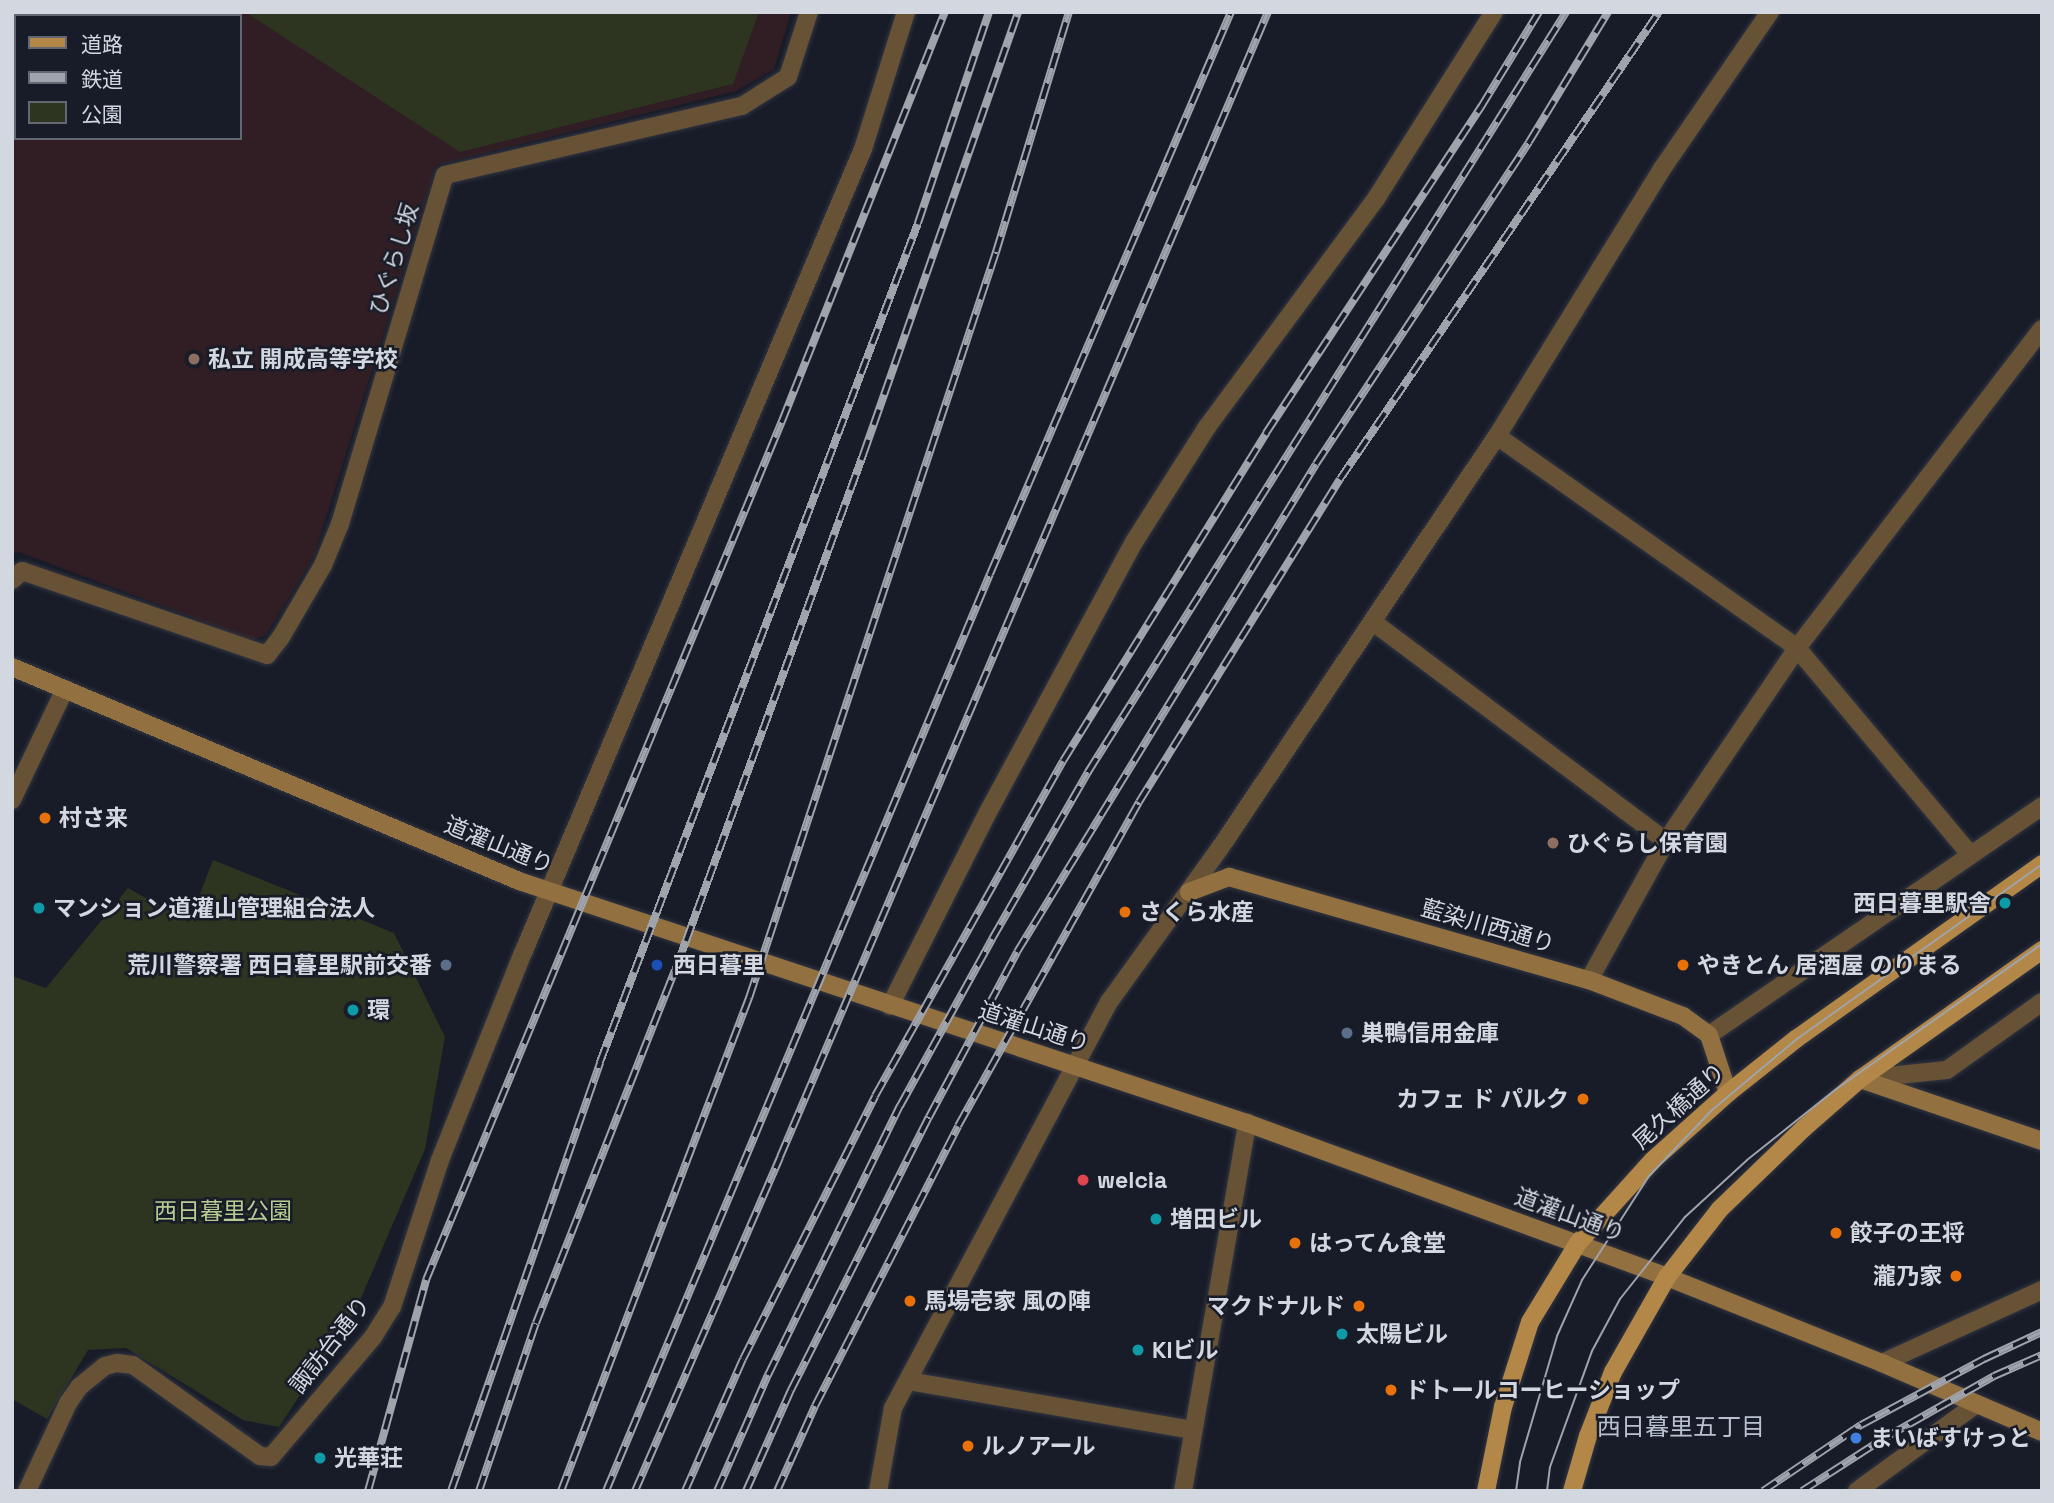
<!DOCTYPE html>
<meta charset="utf-8">
<style>
body{margin:0}
#map{position:relative;width:2054px;height:1503px;overflow:hidden;background:#181c28;font-family:"Space Grotesk","Noto Sans JP",sans-serif}
div>[style]{position:absolute}
.education>*{inset:0;background:#301e24}
.green>*{inset:0;background:#2d3420}
.roads{filter:drop-shadow(0 0 2px #323642) drop-shadow(0 0 2px #323642)}
.lane>*{height:18px;margin:-9px;padding:0 9px;transform-origin:9px;border-radius:9px;background:#675235}
.street>*{height:18px;margin:-9px;padding:0 9px;transform-origin:9px;border-radius:9px;background:#675235}
.secondary>*{height:18px;margin:-9px;padding:0 9px;transform-origin:9px;border-radius:9px;background:#927040}
.primary>*{height:18px;margin:-9px;padding:0 9px;transform-origin:9px;border-radius:9px;background:#b38748}
.tram>*{height:2px;margin:-1px;padding:0 1px;transform-origin:1px;border-radius:1px;background:#9fa3ac}
.rail>*{height:8px;margin-top:-4px;transform-origin:0;background:repeating-linear-gradient(90deg,#181c28 0 16px,#9fa3ac 0 32px);box-sizing:border-box;border-block:2px solid #9fa3ac}
.dots>*{width:19px;height:19px;translate:-50% -50%;box-sizing:border-box;border:4px solid #181c28;border-radius:50%}
span{translate:-50% -50%;white-space:nowrap;text-align:center;line-height:1.15;-webkit-text-stroke:5px #181c28;paint-order:stroke}
.street-label{font-size:23px;color:#d3d7df}
.poi-label{font-size:23px;color:#d3d7df;font-weight:700}
.left{translate:0 -50%;text-align:left}
.right{translate:-100% -50%;text-align:right}
.park-label{font-size:23px;color:#b7cc90}
.neighbourhood-label{font-size:24px;color:#b9c0d0}
.frame{position:absolute;inset:0;border:14px solid #d3d7df;pointer-events:none}
.legend{position:absolute;left:14px;top:14px;width:228px;height:126px;box-sizing:border-box;background:#181c28;border:2px solid #636771;margin:0;padding:9px 12px;list-style:none;font-size:21px;color:#d3d7df}
.legend li{display:flex;align-items:center;gap:14px;height:35px}
.legend b{width:35px;border:2px solid #636771}
</style>
<div id="map">
<div class="education">
<div style="clip-path:polygon(evenodd,12px 12px,791px 12px,774px 69px,736px 91px,436px 165px,314px 556px,266px 635px,253px 640px,19px 552px,12px 554px,12px 12px,16px 16px,240px 16px,240px 138px,16px 138px,16px 16px)"></div>
</div>
<div class="green">
<div style="clip-path:polygon(245px 12px,759px 12px,733px 84px,460px 152px)"></div>
<div style="clip-path:polygon(213px 860px,394px 933px,445px 1037px,425px 1149px,355px 1312px,279px 1427px,243px 1420px,126px 1348px,88px 1350px,47px 1419px,12px 1399px,12px 976px,46px 988px,128px 888px,189px 922px)"></div>
</div>
<div class="roads">
<div class="lane">
<div style="left:12px;top:800px;width:123px;rotate:-64.5deg"></div>
<div style="left:908px;top:1381px;width:289px;rotate:9.8deg"></div>
</div>
<div class="street">
<div style="left:1497px;top:436px;width:367px;rotate:35.2deg"></div>
<div style="left:1797px;top:648px;width:270px;rotate:50deg"></div>
<div style="left:12px;top:580px;width:13px;rotate:-42deg"></div>
<div style="left:22px;top:571px;width:259px;rotate:18.9deg"></div>
<div style="left:267px;top:655px;width:23px;rotate:-52deg"></div>
<div style="left:281px;top:637px;width:83px;rotate:-59.7deg"></div>
<div style="left:323px;top:565px;width:44px;rotate:-67.5deg"></div>
<div style="left:340px;top:524px;width:364px;rotate:-73.3deg"></div>
<div style="left:445px;top:175px;width:305px;rotate:-13.1deg"></div>
<div style="left:742px;top:106px;width:54px;rotate:-32.2deg"></div>
<div style="left:788px;top:77px;width:68px;rotate:-72.1deg"></div>
<div style="left:1373px;top:622px;width:366px;rotate:36.8deg"></div>
<div style="left:1589px;top:980px;width:159px;rotate:-61deg"></div>
<div style="left:1666px;top:841px;width:233px;rotate:-55.8deg"></div>
<div style="left:1797px;top:648px;width:402px;rotate:-52.5deg"></div>
<div style="left:890px;top:1006px;width:217px;rotate:-63.2deg"></div>
<div style="left:988px;top:812px;width:307px;rotate:-61.6deg"></div>
<div style="left:1134px;top:542px;width:136px;rotate:-57.6deg"></div>
<div style="left:1207px;top:427px;width:286px;rotate:-53.5deg"></div>
<div style="left:1377px;top:197px;width:219px;rotate:-57.7deg"></div>
<div style="left:1709px;top:1035px;width:404px;rotate:-34.5deg"></div>
<div style="left:1860px;top:1079px;width:87px;rotate:-5.9deg"></div>
<div style="left:1947px;top:1070px;width:117px;rotate:-35.6deg"></div>
<div style="left:1882px;top:1363px;width:176px;rotate:-24.5deg"></div>
<div style="left:27px;top:1491px;width:97px;rotate:-65deg"></div>
<div style="left:68px;top:1403px;width:19px;rotate:-55deg"></div>
<div style="left:79px;top:1387px;width:33px;rotate:-39deg"></div>
<div style="left:105px;top:1366px;width:12px;rotate:-14deg"></div>
<div style="left:117px;top:1363px;width:16px;rotate:7deg"></div>
<div style="left:133px;top:1365px;width:156px;rotate:35.6deg"></div>
<div style="left:260px;top:1456px;width:11px;rotate:5deg"></div>
<div style="left:271px;top:1457px;width:157px;rotate:-49.6deg"></div>
<div style="left:373px;top:1337px;width:36px;rotate:-58deg"></div>
<div style="left:392px;top:1307px;width:155px;rotate:-71.9deg"></div>
<div style="left:440px;top:1160px;width:223px;rotate:-68.2deg"></div>
<div style="left:523px;top:953px;width:873px;rotate:-67.08deg"></div>
<div style="left:863px;top:149px;width:144px;rotate:-72.6deg"></div>
<div style="left:878px;top:1491px;width:84px;rotate:-79.8deg"></div>
<div style="left:893px;top:1408px;width:460px;rotate:-62deg"></div>
<div style="left:1109px;top:1002px;width:190px;rotate:-54.2deg"></div>
<div style="left:1220px;top:848px;width:496px;rotate:-56.1deg"></div>
<div style="left:1497px;top:436px;width:314px;rotate:-58.3deg"></div>
<div style="left:1662px;top:169px;width:191px;rotate:-55.5deg"></div>
<div style="left:1183px;top:1491px;width:374px;rotate:-80.1deg"></div>
<div style="left:1857px;top:1491px;width:146px;rotate:-36.1deg"></div>
</div>
<div class="secondary">
<div style="left:12px;top:667px;width:550px;rotate:22.88deg"></div>
<div style="left:519px;top:881px;width:767px;rotate:18.39deg"></div>
<div style="left:1247px;top:1123px;width:447px;rotate:20.1deg"></div>
<div style="left:1667px;top:1277px;width:232px;rotate:21.8deg"></div>
<div style="left:1882px;top:1363px;width:174px;rotate:23.3deg"></div>
<div style="left:1189px;top:892px;width:43px;rotate:-20.6deg"></div>
<div style="left:1229px;top:877px;width:374px;rotate:16deg"></div>
<div style="left:1589px;top:980px;width:101px;rotate:21deg"></div>
<div style="left:1683px;top:1016px;width:32px;rotate:36deg"></div>
<div style="left:1709px;top:1035px;width:61px;rotate:71.9deg"></div>
<div style="left:1860px;top:1079px;width:192px;rotate:18.8deg"></div>
</div>
<div class="primary">
<div style="left:1486px;top:1491px;width:86px;rotate:-78.6deg"></div>
<div style="left:1503px;top:1407px;width:89px;rotate:-72.4deg"></div>
<div style="left:1530px;top:1322px;width:92px;rotate:-58.7deg"></div>
<div style="left:1578px;top:1243px;width:112px;rotate:-47.9deg"></div>
<div style="left:1653px;top:1160px;width:101px;rotate:-41.8deg"></div>
<div style="left:1728px;top:1093px;width:87px;rotate:-38.5deg"></div>
<div style="left:1796px;top:1039px;width:302px;rotate:-35.4deg"></div>
<div style="left:1572px;top:1491px;width:57px;rotate:-73.8deg"></div>
<div style="left:1588px;top:1436px;width:69px;rotate:-68.7deg"></div>
<div style="left:1613px;top:1372px;width:109px;rotate:-60.4deg"></div>
<div style="left:1667px;top:1277px;width:86px;rotate:-52.1deg"></div>
<div style="left:1720px;top:1209px;width:117px;rotate:-44deg"></div>
<div style="left:1804px;top:1128px;width:74px;rotate:-41.2deg"></div>
<div style="left:1860px;top:1079px;width:223px;rotate:-35.3deg"></div>
</div>
</div>
<div class="tram">
<div style="left:1516px;top:1491px;width:29px;rotate:-82deg"></div>
<div style="left:1520px;top:1462px;width:131px;rotate:-73.6deg"></div>
<div style="left:1557px;top:1336px;width:61px;rotate:-65.9deg"></div>
<div style="left:1582px;top:1280px;width:124px;rotate:-57.2deg"></div>
<div style="left:1649px;top:1176px;width:91px;rotate:-46.3deg"></div>
<div style="left:1712px;top:1110px;width:111px;rotate:-39.9deg"></div>
<div style="left:1797px;top:1039px;width:301px;rotate:-35.5deg"></div>
<div style="left:1547px;top:1491px;width:24px;rotate:-83deg"></div>
<div style="left:1550px;top:1467px;width:123px;rotate:-70.1deg"></div>
<div style="left:1592px;top:1351px;width:59px;rotate:-61.7deg"></div>
<div style="left:1620px;top:1299px;width:105px;rotate:-51.6deg"></div>
<div style="left:1685px;top:1217px;width:84px;rotate:-42.6deg"></div>
<div style="left:1747px;top:1160px;width:112px;rotate:-38.5deg"></div>
<div style="left:1835px;top:1090px;width:253px;rotate:-35.2deg"></div>
</div>
<div class="rail">
<div style="left:368px;top:1491px;width:219px;rotate:-74.6deg"></div>
<div style="left:426px;top:1280px;width:930px;rotate:-67.49deg"></div>
<div style="left:782px;top:421px;width:440px;rotate:-68.3deg"></div>
<div style="left:451px;top:1491px;width:454px;rotate:-70.8deg"></div>
<div style="left:600px;top:1062px;width:897px;rotate:-69.24deg"></div>
<div style="left:918px;top:223px;width:223px;rotate:-71.4deg"></div>
<div style="left:479px;top:1491px;width:177px;rotate:-71.3deg"></div>
<div style="left:536px;top:1323px;width:378px;rotate:-68.5deg"></div>
<div style="left:675px;top:971px;width:549px;rotate:-69.98deg"></div>
<div style="left:863px;top:455px;width:469px;rotate:-70.7deg"></div>
<div style="left:561px;top:1491px;width:528px;rotate:-69.13deg"></div>
<div style="left:749px;top:998px;width:786px;rotate:-71.68deg"></div>
<div style="left:996px;top:252px;width:251px;rotate:-73.1deg"></div>
<div style="left:606px;top:1491px;width:994px;rotate:-67.28deg"></div>
<div style="left:990px;top:574px;width:611px;rotate:-66.79deg"></div>
<div style="left:635px;top:1491px;width:364px;rotate:-66.5deg"></div>
<div style="left:780px;top:1157px;width:1245px;rotate:-66.92deg"></div>
<div style="left:685px;top:1491px;width:144px;rotate:-66.3deg"></div>
<div style="left:743px;top:1359px;width:294px;rotate:-63.3deg"></div>
<div style="left:875px;top:1096px;width:384px;rotate:-60.7deg"></div>
<div style="left:1063px;top:761px;width:386px;rotate:-58.2deg"></div>
<div style="left:1266px;top:433px;width:391px;rotate:-56.6deg"></div>
<div style="left:1481px;top:107px;width:111px;rotate:-58.6deg"></div>
<div style="left:717px;top:1491px;width:127px;rotate:-66.3deg"></div>
<div style="left:768px;top:1375px;width:300px;rotate:-63.9deg"></div>
<div style="left:900px;top:1106px;width:191px;rotate:-61.1deg"></div>
<div style="left:992px;top:939px;width:193px;rotate:-60.1deg"></div>
<div style="left:1088px;top:772px;width:898px;rotate:-57.83deg"></div>
<div style="left:746px;top:1491px;width:111px;rotate:-66deg"></div>
<div style="left:791px;top:1390px;width:306px;rotate:-63.2deg"></div>
<div style="left:929px;top:1117px;width:187px;rotate:-61.9deg"></div>
<div style="left:1017px;top:952px;width:572px;rotate:-58.5deg"></div>
<div style="left:1316px;top:464px;width:386px;rotate:-56.5deg"></div>
<div style="left:1529px;top:142px;width:152px;rotate:-58.7deg"></div>
<div style="left:777px;top:1491px;width:93px;rotate:-65.9deg"></div>
<div style="left:815px;top:1406px;width:314px;rotate:-62.9deg"></div>
<div style="left:958px;top:1126px;width:371px;rotate:-60.8deg"></div>
<div style="left:1139px;top:802px;width:380px;rotate:-58.1deg"></div>
<div style="left:1340px;top:479px;width:566px;rotate:-55.66deg"></div>
<div style="left:1763px;top:1491px;width:118px;rotate:-34deg"></div>
<div style="left:1861px;top:1425px;width:140px;rotate:-28.2deg"></div>
<div style="left:1984px;top:1359px;width:64px;rotate:-25deg"></div>
<div style="left:1802px;top:1491px;width:94px;rotate:-32.8deg"></div>
<div style="left:1881px;top:1440px;width:130px;rotate:-29.5deg"></div>
<div style="left:1994px;top:1376px;width:52px;rotate:-23.6deg"></div>
</div>
<div class="dots">
<div style="left:194px;top:359px;background:#8d6e63"></div>
<div style="left:45px;top:818px;background:#e8710a"></div>
<div style="left:1553px;top:843px;background:#8d6e63"></div>
<div style="left:2005px;top:903px;background:#0f9aa8"></div>
<div style="left:39px;top:908px;background:#0f9aa8"></div>
<div style="left:1125px;top:912px;background:#e8710a"></div>
<div style="left:446px;top:965px;background:#5c6f8a"></div>
<div style="left:657px;top:965px;background:#1a4fb4"></div>
<div style="left:1683px;top:965px;background:#e8710a"></div>
<div style="left:353px;top:1010px;background:#0f9aa8"></div>
<div style="left:1347px;top:1033px;background:#5c6f8a"></div>
<div style="left:1583px;top:1099px;background:#e8710a"></div>
<div style="left:1083px;top:1180px;background:#e0444e"></div>
<div style="left:1156px;top:1219px;background:#0f9aa8"></div>
<div style="left:1836px;top:1233px;background:#e8710a"></div>
<div style="left:1295px;top:1243px;background:#e8710a"></div>
<div style="left:1956px;top:1276px;background:#e8710a"></div>
<div style="left:910px;top:1301px;background:#e8710a"></div>
<div style="left:1359px;top:1306px;background:#e8710a"></div>
<div style="left:1342px;top:1334px;background:#0f9aa8"></div>
<div style="left:1138px;top:1350px;background:#0f9aa8"></div>
<div style="left:1391px;top:1390px;background:#e8710a"></div>
<div style="left:1856px;top:1438px;background:#3f7fe0"></div>
<div style="left:968px;top:1446px;background:#e8710a"></div>
<div style="left:320px;top:1458px;background:#0f9aa8"></div>
</div>
<div class="street-label">
<span style="left:394px;top:259px;rotate:-73deg">ひぐらし坂</span>
<span style="left:499px;top:845px;rotate:22deg">道灌山通り</span>
<span style="left:1488px;top:926px;rotate:16deg">藍染川西通り</span>
<span style="left:1034px;top:1027px;rotate:18deg">道灌山通り</span>
<span style="left:1679px;top:1106px;rotate:-42deg">尾久橋通り</span>
<span style="left:1570px;top:1215px;rotate:20deg">道灌山通り</span>
<span style="left:330px;top:1345px;rotate:-52deg">諏訪台通り</span>
</div>
<div class="poi-label">
<span class="left" style="left:208px;top:359px">私立 開成高等学校</span>
<span class="left" style="left:59px;top:818px">村さ来</span>
<span class="left" style="left:1567px;top:843px">ひぐらし保育園</span>
<span class="right" style="left:1991px;top:903px">西日暮里駅舎</span>
<span class="left" style="left:53px;top:908px">マンション道灌山管理組合法人</span>
<span class="left" style="left:1139px;top:912px">さくら水産</span>
<span class="right" style="left:432px;top:965px">荒川警察署 西日暮里駅前交番</span>
<span class="left" style="left:673px;top:965px">西日暮里</span>
<span class="left" style="left:1697px;top:965px">やきとん 居酒屋 のりまる</span>
<span class="left" style="left:367px;top:1010px">環</span>
<span class="left" style="left:1361px;top:1033px">巣鴨信用金庫</span>
<span class="right" style="left:1569px;top:1099px">カフェ ド パルク</span>
<span class="left" style="left:1097px;top:1180px">welcia</span>
<span class="left" style="left:1170px;top:1219px">増田ビル</span>
<span class="left" style="left:1850px;top:1233px">餃子の王将</span>
<span class="left" style="left:1309px;top:1243px">はってん食堂</span>
<span class="right" style="left:1942px;top:1276px">瀧乃家</span>
<span class="left" style="left:924px;top:1301px">馬場壱家 風の陣</span>
<span class="right" style="left:1345px;top:1306px">マクドナルド</span>
<span class="left" style="left:1356px;top:1334px">太陽ビル</span>
<span class="left" style="left:1152px;top:1350px">KIビル</span>
<span class="left" style="left:1405px;top:1390px">ドトールコーヒーショップ</span>
<span class="left" style="left:1870px;top:1438px">まいばすけっと</span>
<span class="left" style="left:982px;top:1446px">ルノアール</span>
<span class="left" style="left:334px;top:1458px">光華荘</span>
</div>
<div class="park-label">
<span style="left:223px;top:1211px">西日暮里公園</span>
</div>
<div class="neighbourhood-label">
<span style="left:1681px;top:1427px">西日暮里五丁目</span>
</div>
<div class="frame"></div>
<ul class="legend">
<li><b style="height:9px;background:#b38748"></b>道路</li>
<li><b style="height:9px;background:#9fa3ac"></b>鉄道</li>
<li><b style="height:19px;background:#2d3420"></b>公園</li>
</ul>
</div>
